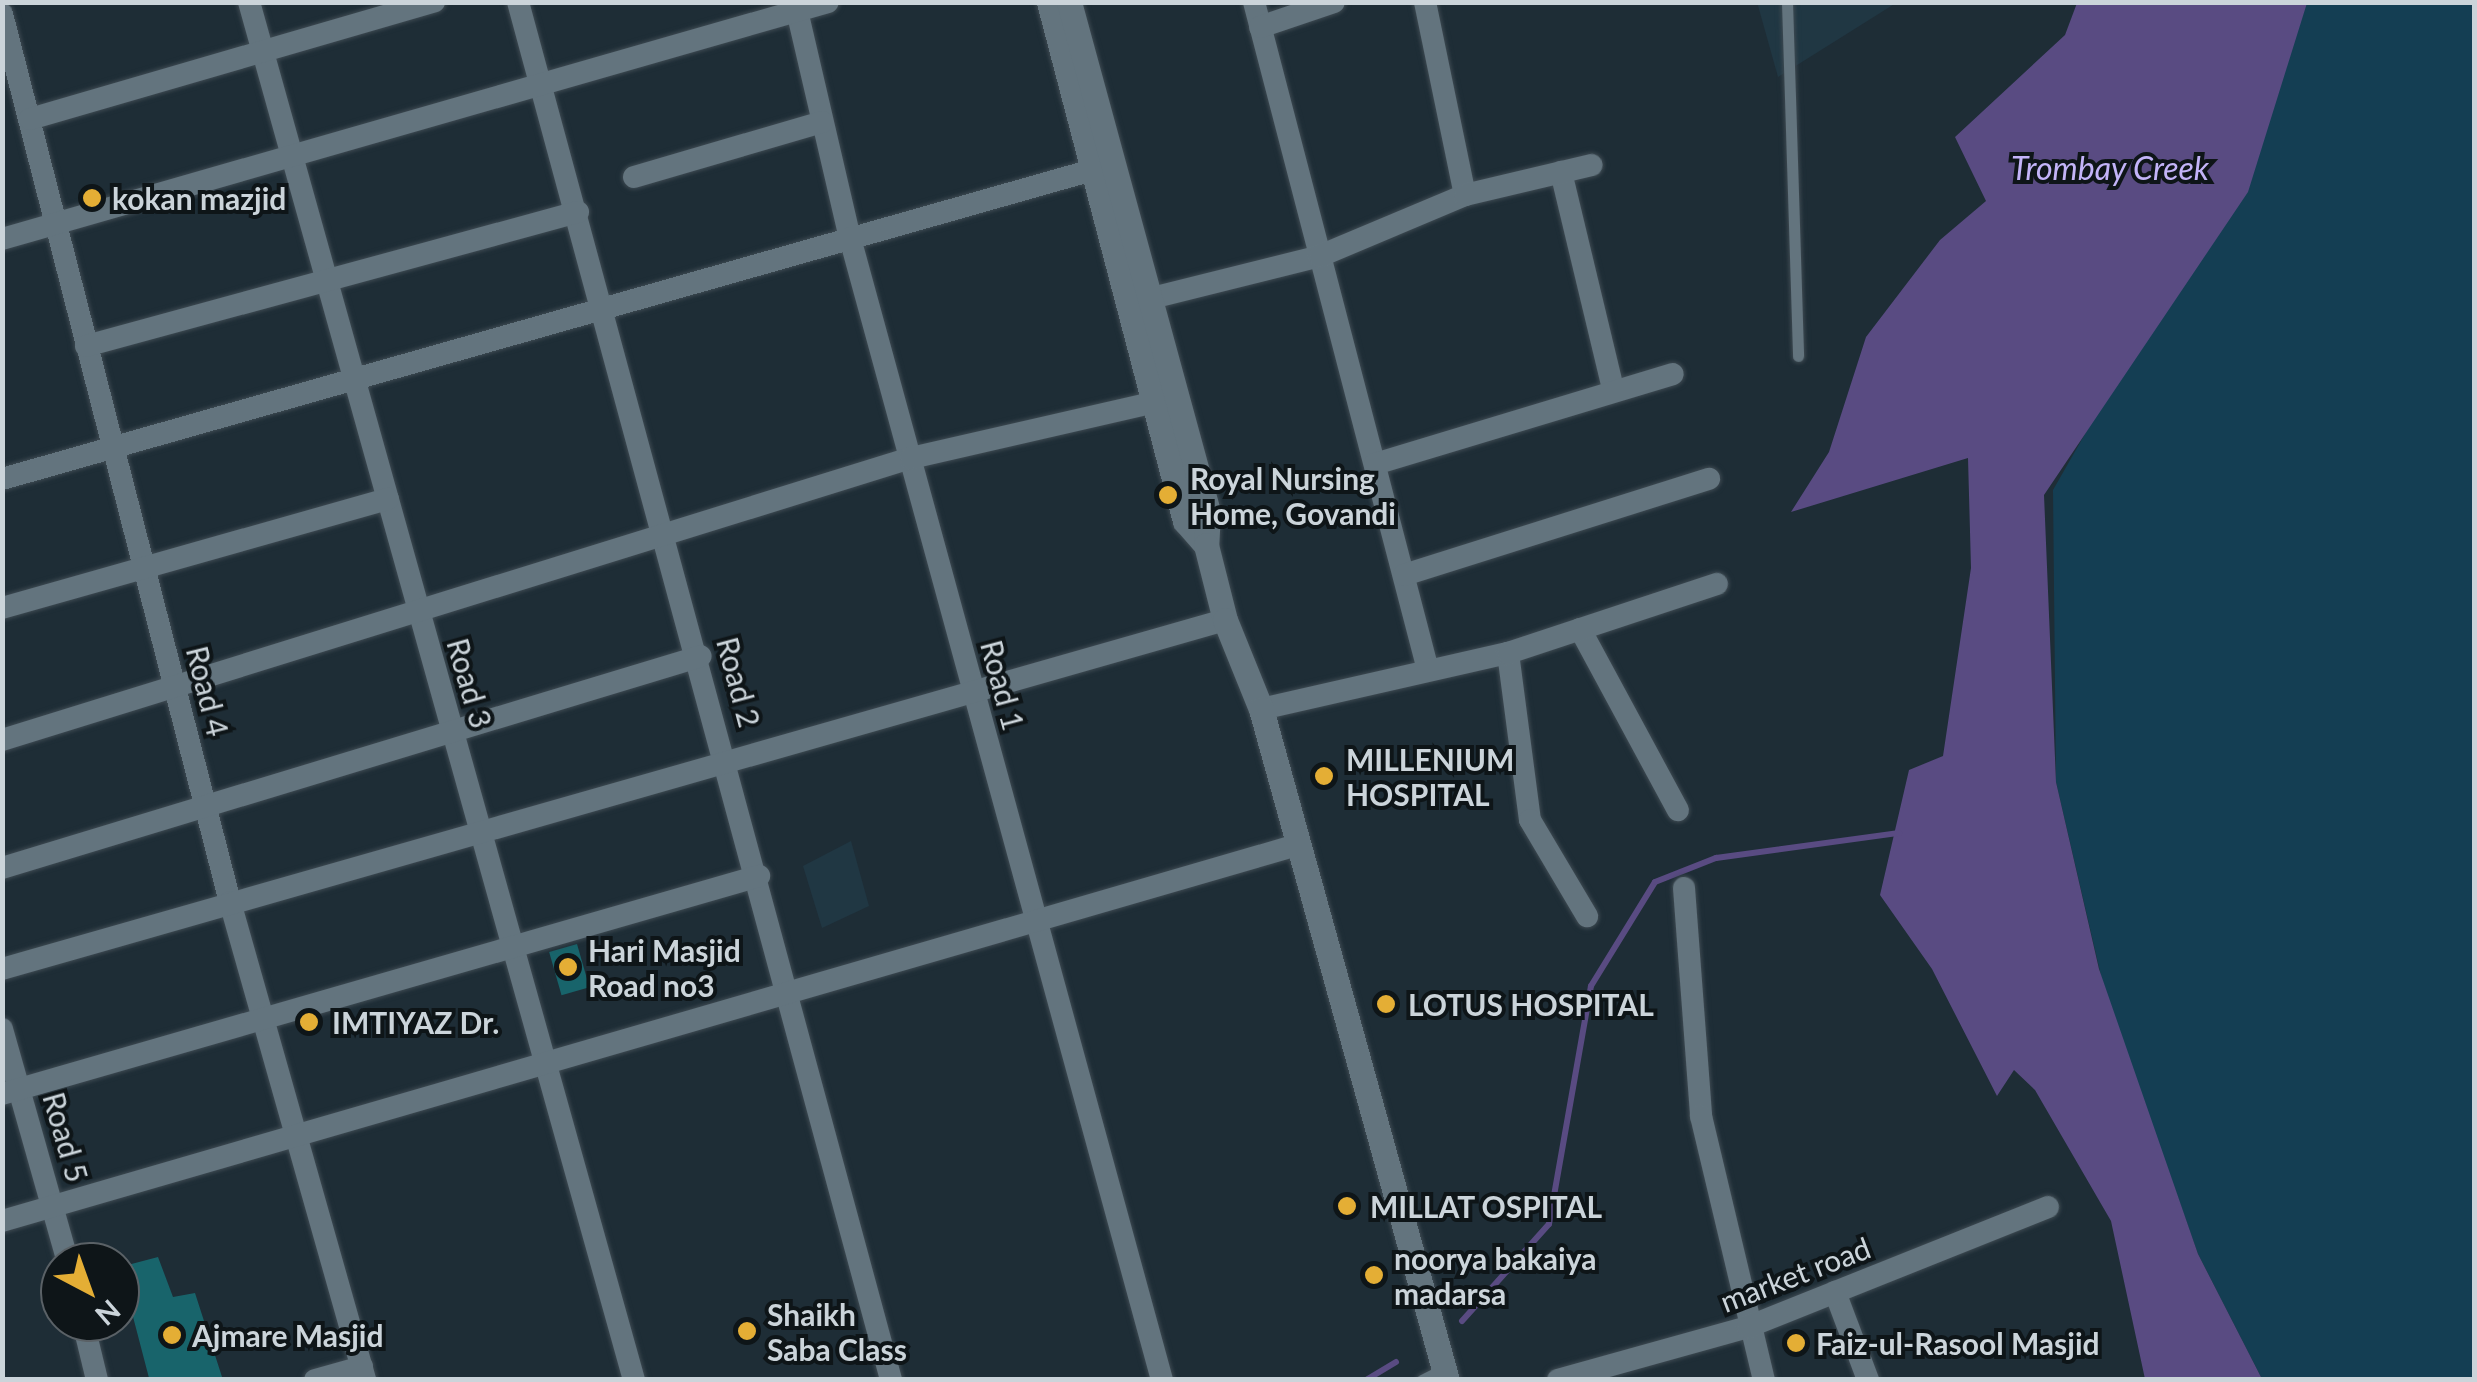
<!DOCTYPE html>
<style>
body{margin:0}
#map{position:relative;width:2477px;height:1382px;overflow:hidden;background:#1e2d36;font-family:Lato,sans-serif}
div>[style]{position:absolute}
.built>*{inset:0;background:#203743}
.green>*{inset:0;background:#143e53}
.water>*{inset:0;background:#594b82}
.stream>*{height:6px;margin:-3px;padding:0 3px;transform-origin:3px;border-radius:3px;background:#594b82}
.building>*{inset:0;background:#18646b;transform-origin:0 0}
.roads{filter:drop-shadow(0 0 2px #3e4a52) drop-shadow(0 0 2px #3e4a52)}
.service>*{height:11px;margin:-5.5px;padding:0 5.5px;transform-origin:5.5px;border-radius:5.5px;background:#63747e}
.minor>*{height:22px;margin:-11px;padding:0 11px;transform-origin:11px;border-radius:11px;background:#63747e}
.tertiary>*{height:25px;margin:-12.5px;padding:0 12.5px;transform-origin:12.5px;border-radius:12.5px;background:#63747e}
.dots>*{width:28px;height:28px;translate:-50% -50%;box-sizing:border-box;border:5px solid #0e1518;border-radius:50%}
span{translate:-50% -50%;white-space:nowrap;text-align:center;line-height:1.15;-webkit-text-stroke:8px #0e1518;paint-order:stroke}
.poi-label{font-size:30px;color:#cbd4da;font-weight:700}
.left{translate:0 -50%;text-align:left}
.street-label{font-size:30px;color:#cbd4da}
.water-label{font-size:32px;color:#c3b4f8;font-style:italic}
.frame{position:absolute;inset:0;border:5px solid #cbd4da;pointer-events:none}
.north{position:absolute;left:40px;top:1242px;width:100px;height:100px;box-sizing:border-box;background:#0e1518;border:2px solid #5a6166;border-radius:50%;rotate:139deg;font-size:28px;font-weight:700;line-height:40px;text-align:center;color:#cbd4da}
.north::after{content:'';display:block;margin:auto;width:35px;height:45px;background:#e4ae35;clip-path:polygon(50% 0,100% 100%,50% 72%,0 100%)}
</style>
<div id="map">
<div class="built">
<div style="clip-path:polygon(1757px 2px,1896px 3px,1778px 77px)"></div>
<div style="clip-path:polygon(851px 841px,869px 906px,822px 928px,803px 866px)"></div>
</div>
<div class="green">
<div style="clip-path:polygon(2296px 3px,2474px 3px,2474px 1379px,2262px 1379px,2198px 1254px,2105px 993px,2056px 782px,2053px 490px,2231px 178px)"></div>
</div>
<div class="water">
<div style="clip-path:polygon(2077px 3px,2307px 3px,2248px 192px,2044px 495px,2056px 782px,2099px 969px,2198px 1254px,2262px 1379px,2145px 1379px,2111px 1221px,2035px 1090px,2014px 1070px,1997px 1096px,1932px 969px,1880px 895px,1909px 770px,1943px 756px,1971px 568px,1968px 458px,1791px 512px,1829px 452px,1866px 337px,1940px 240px,1986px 201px,1955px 137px,2065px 35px)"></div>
</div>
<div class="stream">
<div style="left:1462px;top:1321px;width:130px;rotate:-48.1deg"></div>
<div style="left:1549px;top:1224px;width:242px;rotate:-80deg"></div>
<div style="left:1591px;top:986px;width:122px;rotate:-58.4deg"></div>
<div style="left:1655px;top:882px;width:66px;rotate:-21.5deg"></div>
<div style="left:1716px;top:858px;width:185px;rotate:-7.8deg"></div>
<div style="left:1366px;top:1380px;width:35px;rotate:-31deg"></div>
</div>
<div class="building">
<div style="left:577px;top:944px;width:45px;height:29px;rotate:74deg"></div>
<div style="clip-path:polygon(158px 1257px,173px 1297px,195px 1293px,223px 1380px,149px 1378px,120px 1267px)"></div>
</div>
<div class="roads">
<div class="service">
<div style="left:1787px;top:2px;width:354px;rotate:88.2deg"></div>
<div style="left:1422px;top:1380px;width:25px;rotate:-27deg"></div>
</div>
<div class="minor">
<div style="left:249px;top:2px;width:1431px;rotate:74.39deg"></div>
<div style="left:518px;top:2px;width:1428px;rotate:74.85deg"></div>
<div style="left:795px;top:2px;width:242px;rotate:76.9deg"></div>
<div style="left:850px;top:238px;width:1184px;rotate:74.72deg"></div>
<div style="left:1254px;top:2px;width:690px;rotate:75.4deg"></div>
<div style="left:1425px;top:2px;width:197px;rotate:78.3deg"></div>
<div style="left:2px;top:14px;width:917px;rotate:75.6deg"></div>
<div style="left:230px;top:902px;width:497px;rotate:74.2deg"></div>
<div style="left:1260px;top:27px;width:78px;rotate:-18.7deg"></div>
<div style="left:30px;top:119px;width:421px;rotate:-16.2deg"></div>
<div style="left:1561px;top:172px;width:222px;rotate:76.5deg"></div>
<div style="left:634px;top:177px;width:196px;rotate:-16.3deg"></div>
<div style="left:2px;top:239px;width:859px;rotate:-16.01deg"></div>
<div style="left:1132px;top:303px;width:194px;rotate:-14deg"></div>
<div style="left:1320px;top:256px;width:157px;rotate:-22.8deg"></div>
<div style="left:1465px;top:195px;width:130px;rotate:-13.3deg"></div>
<div style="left:86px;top:346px;width:510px;rotate:-15.24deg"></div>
<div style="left:1375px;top:464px;width:311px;rotate:-16.8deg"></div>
<div style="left:2px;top:479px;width:1152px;rotate:-15.82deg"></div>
<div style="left:1404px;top:575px;width:320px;rotate:-17.5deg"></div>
<div style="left:2px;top:608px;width:401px;rotate:-15.8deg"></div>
<div style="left:1580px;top:629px;width:206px;rotate:61.6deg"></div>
<div style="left:1508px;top:653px;width:168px;rotate:82.5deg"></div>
<div style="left:1530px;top:820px;width:112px;rotate:59.3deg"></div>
<div style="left:1261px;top:709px;width:253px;rotate:-12.8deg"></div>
<div style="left:1508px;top:653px;width:220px;rotate:-18.3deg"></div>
<div style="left:2px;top:740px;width:952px;rotate:-17.24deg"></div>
<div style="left:911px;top:458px;width:264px;rotate:-12.9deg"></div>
<div style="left:2px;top:868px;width:730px;rotate:-16.87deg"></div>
<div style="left:1684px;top:888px;width:229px;rotate:85.7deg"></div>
<div style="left:1701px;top:1116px;width:271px;rotate:76.6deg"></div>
<div style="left:2px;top:969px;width:1272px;rotate:-15.93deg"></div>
<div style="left:2px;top:1029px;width:242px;rotate:74.2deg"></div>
<div style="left:2px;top:1094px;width:788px;rotate:-16.07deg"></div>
<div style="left:2px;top:1221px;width:1348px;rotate:-16.19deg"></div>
<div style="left:1835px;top:1292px;width:94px;rotate:69.4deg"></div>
<div style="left:83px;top:1322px;width:60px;rotate:76.4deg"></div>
<div style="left:315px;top:1380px;width:49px;rotate:-15.5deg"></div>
<div style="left:1558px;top:1380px;width:197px;rotate:-15.6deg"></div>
<div style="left:1748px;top:1327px;width:323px;rotate:-21.8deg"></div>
</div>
<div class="tertiary">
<div style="left:1049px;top:2px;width:537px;rotate:75.32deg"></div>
<div style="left:1185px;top:521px;width:32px;rotate:49deg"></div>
<div style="left:1069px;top:2px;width:529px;rotate:74.75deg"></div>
<div style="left:1208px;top:512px;width:33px;rotate:93deg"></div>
<div style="left:1206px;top:545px;width:77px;rotate:75.8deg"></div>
<div style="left:1225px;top:620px;width:96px;rotate:68deg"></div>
<div style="left:1261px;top:709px;width:696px;rotate:74.51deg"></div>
</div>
</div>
<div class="dots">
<div style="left:92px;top:198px;background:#e4ae35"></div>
<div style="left:1168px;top:495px;background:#e4ae35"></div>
<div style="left:1324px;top:776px;background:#e4ae35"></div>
<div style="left:568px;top:967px;background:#e4ae35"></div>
<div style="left:1386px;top:1004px;background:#e4ae35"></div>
<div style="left:309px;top:1022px;background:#e4ae35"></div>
<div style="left:1347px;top:1206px;background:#e4ae35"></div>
<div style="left:1374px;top:1275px;background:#e4ae35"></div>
<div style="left:747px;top:1331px;background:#e4ae35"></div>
<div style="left:172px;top:1335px;background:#e4ae35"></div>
<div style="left:1796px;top:1343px;background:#e4ae35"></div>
</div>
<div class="poi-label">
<span class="left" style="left:112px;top:198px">kokan mazjid</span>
<span class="left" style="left:1190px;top:495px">Royal Nursing<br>Home, Govandi</span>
<span class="left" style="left:1346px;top:776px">MILLENIUM<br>HOSPITAL</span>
<span class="left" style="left:588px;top:967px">Hari Masjid<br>Road no3</span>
<span class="left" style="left:1408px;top:1004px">LOTUS HOSPITAL</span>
<span class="left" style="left:332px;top:1022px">IMTIYAZ Dr.</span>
<span class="left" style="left:1370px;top:1206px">MILLAT OSPITAL</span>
<span class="left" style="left:1394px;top:1275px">noorya bakaiya<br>madarsa</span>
<span class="left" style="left:767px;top:1331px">Shaikh<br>Saba Class</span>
<span class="left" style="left:192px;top:1335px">Ajmare Masjid</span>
<span class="left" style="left:1816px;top:1343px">Faiz-ul-Rasool Masjid</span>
</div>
<div class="street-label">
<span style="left:739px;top:682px;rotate:75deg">Road 2</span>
<span style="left:470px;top:683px;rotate:74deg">Road 3</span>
<span style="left:1003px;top:685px;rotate:75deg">Road 1</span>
<span style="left:208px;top:691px;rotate:76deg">Road 4</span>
<span style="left:66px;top:1137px;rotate:74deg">Road 5</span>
<span style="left:1795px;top:1274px;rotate:-21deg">market road</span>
</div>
<div class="water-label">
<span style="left:2110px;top:168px">Trombay Creek</span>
</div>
<div class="frame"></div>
<div class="north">N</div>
</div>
